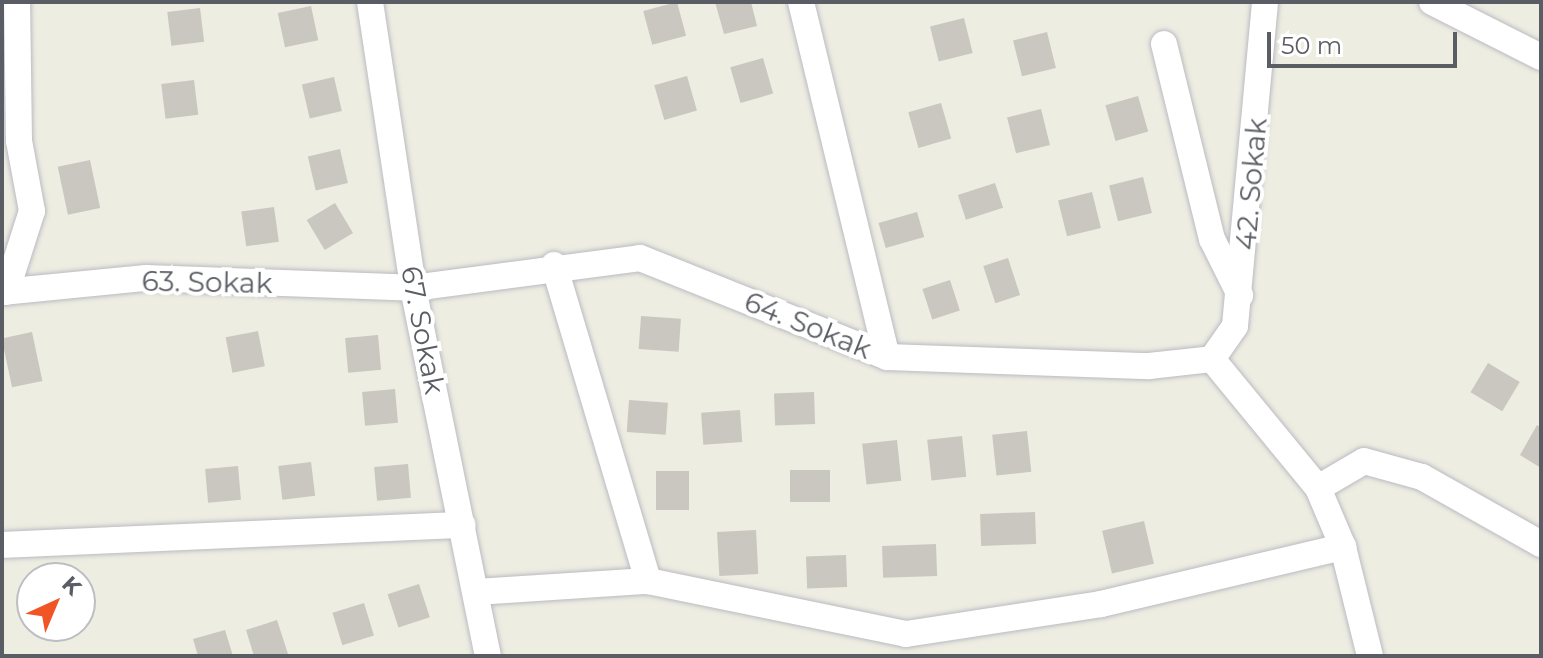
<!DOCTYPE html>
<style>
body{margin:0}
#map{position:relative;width:1543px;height:658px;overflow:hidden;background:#eeede2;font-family:Montserrat,sans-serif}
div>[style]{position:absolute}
.building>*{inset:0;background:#c9c7bf;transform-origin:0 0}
.roads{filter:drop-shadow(0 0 2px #babbc2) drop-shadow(0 0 2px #babbc2)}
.minor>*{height:26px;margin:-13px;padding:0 13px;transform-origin:13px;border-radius:13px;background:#fff}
span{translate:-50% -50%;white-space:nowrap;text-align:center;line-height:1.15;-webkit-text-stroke:8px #fff;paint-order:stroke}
.street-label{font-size:28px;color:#5a5d64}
.frame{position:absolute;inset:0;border:4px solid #5a5d64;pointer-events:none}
.north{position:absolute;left:16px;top:562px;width:80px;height:80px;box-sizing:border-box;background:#fff;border:2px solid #bdbec1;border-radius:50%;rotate:44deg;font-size:22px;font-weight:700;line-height:32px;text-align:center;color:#5a5d64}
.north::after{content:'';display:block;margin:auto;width:28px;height:36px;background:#f15525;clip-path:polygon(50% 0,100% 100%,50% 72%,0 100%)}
.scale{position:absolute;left:1267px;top:32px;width:190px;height:36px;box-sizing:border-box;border:4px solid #5a5d64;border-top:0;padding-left:10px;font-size:24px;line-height:28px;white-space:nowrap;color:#5a5d64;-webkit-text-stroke:6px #fff;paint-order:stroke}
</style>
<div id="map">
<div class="building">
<div style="left:677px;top:2px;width:35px;height:35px;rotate:75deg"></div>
<div style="clip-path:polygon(715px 2px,751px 2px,757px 26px,724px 34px)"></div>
<div style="left:311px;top:6px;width:35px;height:34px;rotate:78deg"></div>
<div style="left:200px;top:8px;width:34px;height:33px;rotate:83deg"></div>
<div style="left:964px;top:18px;width:36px;height:35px;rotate:76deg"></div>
<div style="left:1047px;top:32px;width:37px;height:35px;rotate:76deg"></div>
<div style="left:763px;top:58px;width:37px;height:34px;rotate:74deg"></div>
<div style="left:687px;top:76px;width:36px;height:34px;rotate:74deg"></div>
<div style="left:334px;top:77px;width:35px;height:33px;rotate:77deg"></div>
<div style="left:194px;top:80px;width:35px;height:33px;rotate:83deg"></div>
<div style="left:1138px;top:96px;width:37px;height:34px;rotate:74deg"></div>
<div style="left:941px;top:103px;width:37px;height:34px;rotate:74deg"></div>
<div style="left:1041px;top:109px;width:37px;height:35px;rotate:76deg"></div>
<div style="left:340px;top:149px;width:35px;height:33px;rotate:77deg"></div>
<div style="left:90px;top:160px;width:49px;height:33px;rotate:78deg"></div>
<div style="left:1143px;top:177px;width:37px;height:35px;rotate:76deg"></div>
<div style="left:995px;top:183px;width:26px;height:39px;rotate:72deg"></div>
<div style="left:1092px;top:192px;width:37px;height:35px;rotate:76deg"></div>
<div style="left:335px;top:203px;width:35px;height:33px;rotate:59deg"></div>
<div style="left:274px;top:207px;width:35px;height:33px;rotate:82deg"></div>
<div style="left:917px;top:212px;width:26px;height:40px;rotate:74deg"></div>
<div style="left:1008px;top:258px;width:39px;height:26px;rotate:72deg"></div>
<div style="left:950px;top:280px;width:32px;height:29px;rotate:72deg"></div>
<div style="left:641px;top:316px;width:40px;height:33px;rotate:4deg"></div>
<div style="left:258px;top:331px;width:36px;height:33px;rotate:79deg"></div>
<div style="left:32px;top:332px;width:50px;height:31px;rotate:78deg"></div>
<div style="left:378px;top:335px;width:35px;height:33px;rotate:85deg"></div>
<div style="left:1488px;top:363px;width:37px;height:34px;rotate:31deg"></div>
<div style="left:395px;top:389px;width:34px;height:33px;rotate:85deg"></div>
<div style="left:814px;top:392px;width:32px;height:40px;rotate:88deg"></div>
<div style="left:629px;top:400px;width:39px;height:32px;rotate:4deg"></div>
<div style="left:740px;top:410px;width:32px;height:39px;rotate:86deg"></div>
<div style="clip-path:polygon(1537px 425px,1541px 428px,1541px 468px,1520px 455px)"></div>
<div style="left:1027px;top:431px;width:41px;height:35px;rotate:84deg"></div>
<div style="left:962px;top:436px;width:41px;height:35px;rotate:84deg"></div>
<div style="left:897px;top:440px;width:41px;height:35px;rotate:84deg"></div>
<div style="left:311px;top:462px;width:34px;height:33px;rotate:83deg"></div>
<div style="left:408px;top:464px;width:34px;height:34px;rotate:85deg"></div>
<div style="left:238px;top:466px;width:34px;height:33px;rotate:85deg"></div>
<div style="left:830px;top:470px;width:32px;height:40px;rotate:90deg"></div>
<div style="left:656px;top:471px;width:33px;height:39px"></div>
<div style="left:1035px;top:512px;width:32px;height:55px;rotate:88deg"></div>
<div style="left:1144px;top:521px;width:44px;height:43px;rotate:77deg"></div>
<div style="left:756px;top:530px;width:44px;height:39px;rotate:87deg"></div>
<div style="left:936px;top:544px;width:32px;height:54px;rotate:88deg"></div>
<div style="left:846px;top:555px;width:32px;height:40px;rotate:88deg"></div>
<div style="clip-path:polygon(80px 578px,88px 625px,80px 626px)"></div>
<div style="left:419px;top:584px;width:35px;height:33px;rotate:72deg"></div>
<div style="left:364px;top:603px;width:34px;height:33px;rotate:73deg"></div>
<div style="clip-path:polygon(277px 620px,288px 654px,254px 656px,246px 630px)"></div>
<div style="clip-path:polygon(225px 630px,233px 656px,198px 656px,193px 639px)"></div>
</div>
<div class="roads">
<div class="minor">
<div style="left:370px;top:2px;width:289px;rotate:81.4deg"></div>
<div style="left:413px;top:288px;width:376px;rotate:78.5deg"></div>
<div style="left:801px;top:2px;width:365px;rotate:76.4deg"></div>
<div style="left:1432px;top:2px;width:122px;rotate:26.8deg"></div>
<div style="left:1164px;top:44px;width:201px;rotate:76.2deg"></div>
<div style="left:1212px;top:239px;width:63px;rotate:63.4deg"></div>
<div style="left:554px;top:265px;width:330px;rotate:73.4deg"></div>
<div style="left:2px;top:292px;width:145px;rotate:-5.6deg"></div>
<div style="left:146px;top:278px;width:267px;rotate:2.1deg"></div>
<div style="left:413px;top:288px;width:229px;rotate:-7.5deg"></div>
<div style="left:640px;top:258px;width:266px;rotate:21.8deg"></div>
<div style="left:887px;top:357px;width:262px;rotate:2deg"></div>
<div style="left:1149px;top:366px;width:63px;rotate:-6.3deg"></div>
<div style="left:6px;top:292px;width:85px;rotate:-72.2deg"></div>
<div style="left:32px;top:211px;width:71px;rotate:-100.5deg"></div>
<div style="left:19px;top:141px;width:139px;rotate:-90.8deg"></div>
<div style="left:1212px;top:359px;width:40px;rotate:-55.1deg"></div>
<div style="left:1235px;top:326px;width:325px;rotate:-84.7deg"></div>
<div style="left:1212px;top:359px;width:167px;rotate:50.6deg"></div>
<div style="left:1318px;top:488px;width:64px;rotate:67deg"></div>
<div style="left:1343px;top:547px;width:112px;rotate:76.1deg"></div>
<div style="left:1318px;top:488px;width:53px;rotate:-30.4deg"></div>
<div style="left:1364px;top:461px;width:60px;rotate:15.4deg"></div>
<div style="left:1422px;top:477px;width:137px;rotate:29.4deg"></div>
<div style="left:2px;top:545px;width:461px;rotate:-2.5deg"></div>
<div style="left:476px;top:592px;width:172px;rotate:-3.7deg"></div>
<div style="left:648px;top:581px;width:263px;rotate:11.6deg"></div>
<div style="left:906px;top:634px;width:197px;rotate:-8.7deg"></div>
<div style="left:1101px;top:604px;width:249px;rotate:-13.3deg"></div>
</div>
</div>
<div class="street-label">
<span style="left:1251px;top:184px;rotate:-85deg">42. Sokak</span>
<span style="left:207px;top:282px;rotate:1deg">63. Sokak</span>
<span style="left:808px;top:325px;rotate:22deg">64. Sokak</span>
<span style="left:423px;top:330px;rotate:79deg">67. Sokak</span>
</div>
<div class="frame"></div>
<div class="north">K</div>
<div class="scale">50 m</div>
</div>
